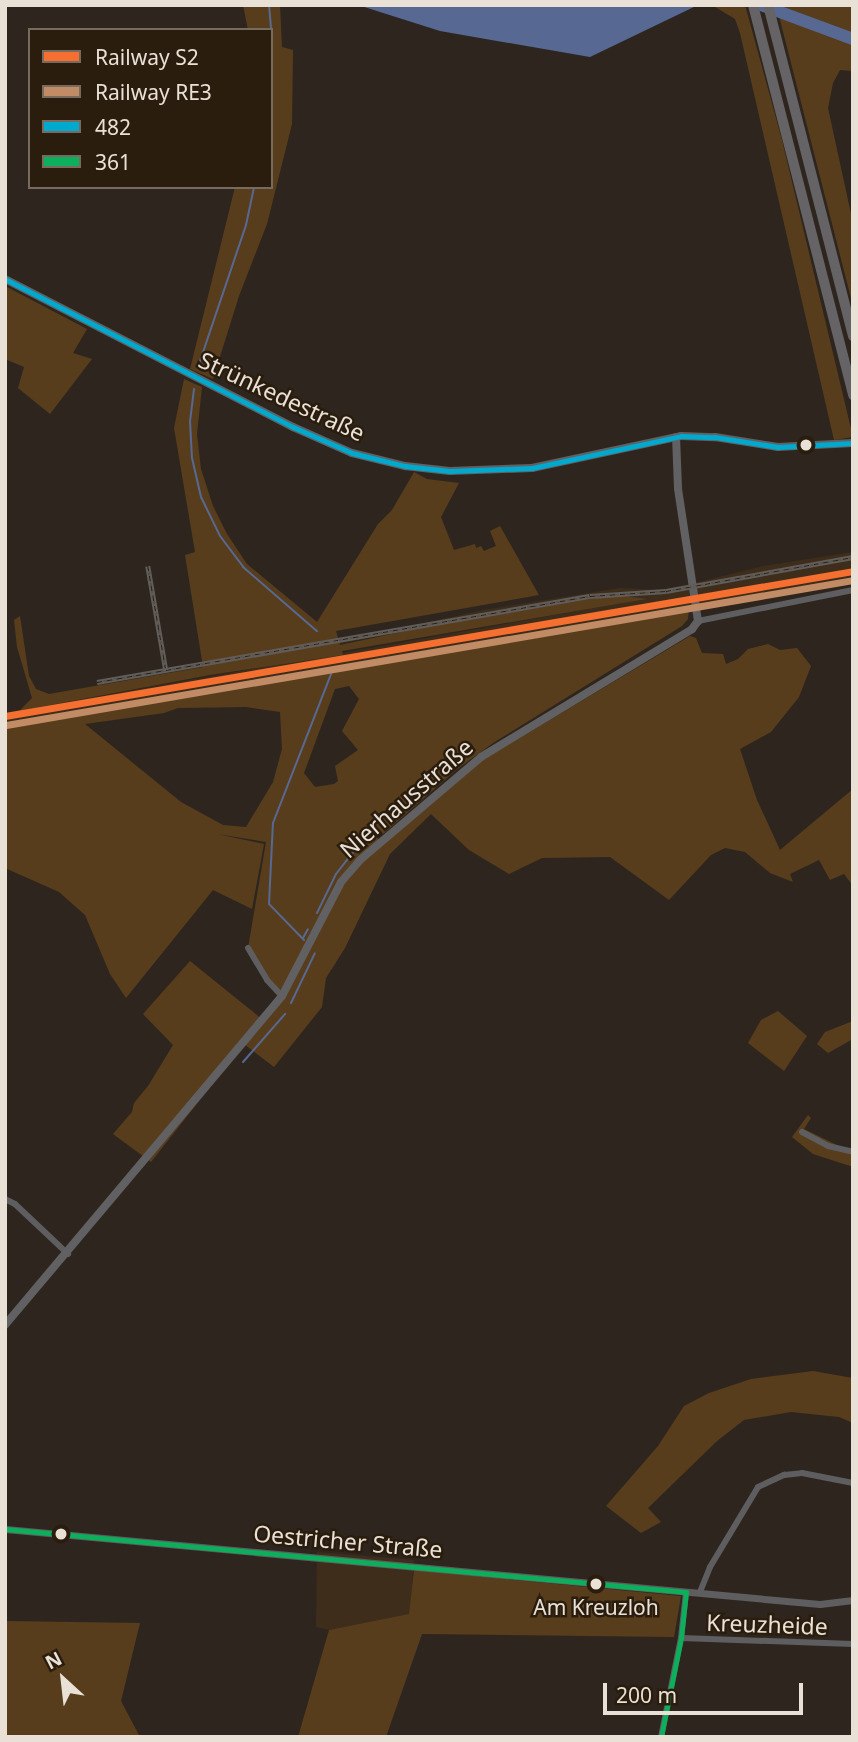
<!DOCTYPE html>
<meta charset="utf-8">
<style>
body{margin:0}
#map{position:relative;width:858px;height:1742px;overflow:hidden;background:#2e261e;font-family:"Noto Sans",sans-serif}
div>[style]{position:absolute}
.built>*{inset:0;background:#3e2d1b}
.green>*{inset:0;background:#583d1d}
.water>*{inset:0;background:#576993}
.stream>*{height:2px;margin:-1px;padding:0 1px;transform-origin:1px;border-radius:1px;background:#576993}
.river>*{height:12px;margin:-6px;padding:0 6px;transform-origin:6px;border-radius:6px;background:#576993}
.minor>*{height:6px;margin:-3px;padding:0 3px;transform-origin:3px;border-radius:3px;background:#5e5d60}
.tertiary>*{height:7px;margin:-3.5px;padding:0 3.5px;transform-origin:3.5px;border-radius:3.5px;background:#5e5d60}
.secondary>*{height:8px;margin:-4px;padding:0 4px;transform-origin:4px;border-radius:4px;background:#616062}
.motorway>*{height:10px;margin:-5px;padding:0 5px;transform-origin:5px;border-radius:5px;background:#656365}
.rail>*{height:4.5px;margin-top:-2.25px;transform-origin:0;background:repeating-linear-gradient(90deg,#2a1d0e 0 5px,#615d5a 0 10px);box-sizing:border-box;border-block:2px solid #615d5a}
.bus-1>*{height:5px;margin:-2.5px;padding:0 2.5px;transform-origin:2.5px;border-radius:2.5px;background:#00a9ce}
.bus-2>*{height:5px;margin:-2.5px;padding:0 2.5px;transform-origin:2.5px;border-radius:2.5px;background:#0daf5c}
.rail-1>*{height:7px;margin:-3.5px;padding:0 3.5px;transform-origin:3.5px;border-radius:3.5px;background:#f46f30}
.rail-2>*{height:7px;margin:-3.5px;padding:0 3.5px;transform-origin:3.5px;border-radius:3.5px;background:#c18c65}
.dots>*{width:19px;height:19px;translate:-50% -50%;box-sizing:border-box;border:4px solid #2a1d0e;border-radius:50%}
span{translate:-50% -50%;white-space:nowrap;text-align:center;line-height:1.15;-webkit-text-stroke:5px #2a1d0e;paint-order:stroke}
.bus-label{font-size:21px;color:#e9e0d6}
.street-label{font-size:23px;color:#e9e0d6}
.frame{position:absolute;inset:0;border:7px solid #e9e0d6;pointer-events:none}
.legend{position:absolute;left:28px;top:28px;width:245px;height:161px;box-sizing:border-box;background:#2a1d0e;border:2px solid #766b5e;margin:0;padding:9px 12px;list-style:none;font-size:21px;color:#e9e0d6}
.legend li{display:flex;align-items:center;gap:14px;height:35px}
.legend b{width:35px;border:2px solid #766b5e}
.north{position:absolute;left:28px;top:1644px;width:70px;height:70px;-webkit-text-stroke:5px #2a1d0e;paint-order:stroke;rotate:333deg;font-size:19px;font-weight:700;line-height:28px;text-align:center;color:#e9e0d6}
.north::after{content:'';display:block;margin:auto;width:24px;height:32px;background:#e9e0d6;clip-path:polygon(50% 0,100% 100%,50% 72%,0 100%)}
.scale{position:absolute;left:603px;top:1683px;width:200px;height:32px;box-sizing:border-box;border:4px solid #e9e0d6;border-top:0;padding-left:9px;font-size:21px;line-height:24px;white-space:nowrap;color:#e9e0d6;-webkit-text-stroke:5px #2a1d0e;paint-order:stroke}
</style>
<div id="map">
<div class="built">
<div style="clip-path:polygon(853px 552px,853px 579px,5px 723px,5px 713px,646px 599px,429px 626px,287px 654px,202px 661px,389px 631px,483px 610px,620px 588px,660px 590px,679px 587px,763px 566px)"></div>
<div style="clip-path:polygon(317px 1552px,414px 1560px,410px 1614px,329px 1630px,316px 1627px)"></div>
</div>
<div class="green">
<div style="clip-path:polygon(243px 5px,280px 5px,282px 47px,293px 50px,292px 124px,267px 224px,239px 296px,213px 379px,190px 369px,235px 187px,271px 187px,271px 30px,248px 30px)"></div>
<div style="clip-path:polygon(712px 5px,745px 5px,782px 140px,853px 437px,834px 440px,740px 33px,735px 19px)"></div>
<div style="clip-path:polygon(776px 5px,853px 5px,853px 71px,840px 70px,833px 83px,828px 108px,853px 223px,853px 306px,778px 12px,814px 24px,777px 10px)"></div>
<div style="clip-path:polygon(5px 286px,87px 329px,73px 353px,92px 359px,50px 414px,18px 388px,24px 367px,5px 359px)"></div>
<div style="clip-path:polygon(184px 379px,202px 387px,197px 434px,201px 469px,213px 506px,227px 534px,247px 564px,317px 622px,378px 524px,392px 510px,414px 472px,427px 479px,459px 483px,441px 517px,454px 550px,475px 544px,476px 548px,481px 546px,484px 551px,496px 546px,490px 531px,500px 526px,539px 595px,336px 631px,340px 645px,429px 626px,615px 595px,647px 599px,342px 651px,343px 655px,210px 675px,19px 711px,32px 698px,17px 647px,14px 620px,20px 616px,29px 676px,36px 689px,49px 694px,203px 667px,185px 555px,195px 552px,174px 428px)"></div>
<div style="clip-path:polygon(evenodd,689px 607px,688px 619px,682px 626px,493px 743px,456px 770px,383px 834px,374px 834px,382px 843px,478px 763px,690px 636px,696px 638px,702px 653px,723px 654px,726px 664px,738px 659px,748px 649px,768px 644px,780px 650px,797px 648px,811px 666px,799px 697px,771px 732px,740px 749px,757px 800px,780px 850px,853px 789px,853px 886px,844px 874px,830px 880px,819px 860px,790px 874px,793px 882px,770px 873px,745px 852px,725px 848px,711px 855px,669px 900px,610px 857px,542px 858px,509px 874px,469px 850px,431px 814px,390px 854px,345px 948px,326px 978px,322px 1007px,274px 1067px,244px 1044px,151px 1162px,113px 1134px,132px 1112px,134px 1103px,148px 1086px,173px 1045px,143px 1014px,190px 961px,263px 1020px,282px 997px,248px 948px,266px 842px,217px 834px,264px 844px,252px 909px,213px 890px,126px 998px,110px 974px,85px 915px,59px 892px,5px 868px,5px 723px,689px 607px,349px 686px,359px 699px,342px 731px,358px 750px,335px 766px,338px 781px,334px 784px,315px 787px,304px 773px,335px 689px,349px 686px,689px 607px,246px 707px,280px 712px,282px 749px,273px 782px,246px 827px,223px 825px,181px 802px,85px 724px,164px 713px,178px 708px,246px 707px)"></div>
<div style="clip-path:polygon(778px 1011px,807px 1036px,784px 1071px,748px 1043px,761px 1020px)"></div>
<div style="clip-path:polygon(853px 1021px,853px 1039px,828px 1053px,817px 1044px,825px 1032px)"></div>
<div style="clip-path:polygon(808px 1115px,811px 1118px,804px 1129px,841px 1147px,853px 1148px,853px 1167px,813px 1154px,792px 1137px)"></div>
<div style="clip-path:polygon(813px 1371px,853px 1378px,853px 1423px,839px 1417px,791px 1412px,744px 1420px,717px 1441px,648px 1508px,661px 1522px,641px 1533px,606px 1506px,658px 1446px,684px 1406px,709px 1393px,751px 1379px)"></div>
<div style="clip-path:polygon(414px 1570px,681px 1596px,674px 1637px,422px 1634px,386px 1737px,298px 1737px,329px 1630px,409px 1614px)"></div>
<div style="clip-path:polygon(5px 1621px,140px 1623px,121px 1701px,140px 1737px,5px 1737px)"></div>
</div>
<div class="water">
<div style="clip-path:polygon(358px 5px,698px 5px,590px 57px,440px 31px)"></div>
</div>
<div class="stream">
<div style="left:269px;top:5px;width:25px;rotate:85deg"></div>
<div style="left:271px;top:32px;width:15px;rotate:90deg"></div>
<div style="left:199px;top:364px;width:147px;rotate:-71.3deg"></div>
<div style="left:246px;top:225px;width:39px;rotate:-78deg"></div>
<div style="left:194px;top:389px;width:32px;rotate:97deg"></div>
<div style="left:190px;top:421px;width:37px;rotate:87deg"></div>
<div style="left:192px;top:458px;width:40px;rotate:77deg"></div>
<div style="left:201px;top:497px;width:43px;rotate:64deg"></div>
<div style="left:220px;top:536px;width:39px;rotate:53deg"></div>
<div style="left:243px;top:567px;width:98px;rotate:40.9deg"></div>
<div style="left:317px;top:913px;width:43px;rotate:-64deg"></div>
<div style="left:336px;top:874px;width:29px;rotate:-52deg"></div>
<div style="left:303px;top:938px;width:10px;rotate:-61deg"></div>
<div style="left:304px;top:940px;width:50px;rotate:-134.2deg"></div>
<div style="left:269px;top:904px;width:81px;rotate:-87.2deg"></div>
<div style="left:273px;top:823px;width:160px;rotate:-68.7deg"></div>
<div style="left:291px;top:1003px;width:55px;rotate:-64.4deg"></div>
<div style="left:243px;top:1062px;width:64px;rotate:-48.8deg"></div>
</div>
<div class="river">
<div style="left:761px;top:5px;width:98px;rotate:20.3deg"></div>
</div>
<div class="minor">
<div style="left:698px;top:621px;width:158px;rotate:-11.3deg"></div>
<div style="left:248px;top:948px;width:37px;rotate:59deg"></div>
<div style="left:267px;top:980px;width:22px;rotate:47deg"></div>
<div style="left:802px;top:1132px;width:30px;rotate:28deg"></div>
<div style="left:828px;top:1146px;width:26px;rotate:13deg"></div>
<div style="left:5px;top:1199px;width:11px;rotate:27deg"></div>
<div style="left:15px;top:1204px;width:73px;rotate:43.3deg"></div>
<div style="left:700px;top:1592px;width:27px;rotate:-68deg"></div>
<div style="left:710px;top:1567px;width:93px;rotate:-59deg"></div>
<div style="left:758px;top:1487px;width:29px;rotate:-25deg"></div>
<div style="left:784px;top:1475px;width:18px;rotate:-6deg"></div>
<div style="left:802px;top:1473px;width:52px;rotate:11.1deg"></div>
<div style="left:681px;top:1638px;width:172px;rotate:2deg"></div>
<div style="left:661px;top:1737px;width:101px;rotate:-78.6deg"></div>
<div style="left:681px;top:1638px;width:46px;rotate:-83.8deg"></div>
</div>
<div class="tertiary">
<div style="left:5px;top:1529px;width:818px;rotate:5.26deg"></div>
<div style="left:820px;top:1604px;width:33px;rotate:-7deg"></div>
</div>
<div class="secondary">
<div style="left:5px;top:279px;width:324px;rotate:27.2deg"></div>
<div style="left:293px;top:427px;width:64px;rotate:23.8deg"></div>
<div style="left:352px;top:453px;width:55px;rotate:13.8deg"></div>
<div style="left:405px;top:466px;width:45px;rotate:6.3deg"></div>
<div style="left:450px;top:471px;width:82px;rotate:-2.1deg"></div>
<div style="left:532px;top:468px;width:152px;rotate:-12.1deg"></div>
<div style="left:681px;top:436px;width:34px;rotate:2deg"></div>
<div style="left:715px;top:437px;width:64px;rotate:9deg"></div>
<div style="left:778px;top:447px;width:75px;rotate:-3.1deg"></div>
<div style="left:5px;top:1325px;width:430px;rotate:-49.9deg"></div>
<div style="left:282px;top:996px;width:128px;rotate:-62.6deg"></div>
<div style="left:341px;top:882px;width:29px;rotate:-49deg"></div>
<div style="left:360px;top:860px;width:159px;rotate:-40.4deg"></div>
<div style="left:481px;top:757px;width:247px;rotate:-31.2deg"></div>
<div style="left:692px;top:629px;width:10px;rotate:-53deg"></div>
<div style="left:698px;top:621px;width:134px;rotate:-98.6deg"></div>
<div style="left:678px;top:488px;width:51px;rotate:-92.2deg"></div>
</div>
<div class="motorway">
<div style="left:753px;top:5px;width:403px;rotate:75.6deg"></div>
<div style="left:768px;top:5px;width:342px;rotate:75.6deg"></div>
</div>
<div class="rail">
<div style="left:148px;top:566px;width:106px;rotate:80.2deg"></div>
<div style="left:97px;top:682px;width:500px;rotate:-9.9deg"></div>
<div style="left:590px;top:596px;width:76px;rotate:-3.8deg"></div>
<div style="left:666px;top:591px;width:190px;rotate:-10.3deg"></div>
</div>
<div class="bus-1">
<div style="left:5px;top:279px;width:324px;rotate:27.2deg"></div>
<div style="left:293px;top:427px;width:64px;rotate:23.8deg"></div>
<div style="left:352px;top:453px;width:55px;rotate:13.8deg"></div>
<div style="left:405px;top:466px;width:45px;rotate:6.3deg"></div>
<div style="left:450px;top:471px;width:82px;rotate:-2.1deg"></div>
<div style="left:532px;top:468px;width:152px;rotate:-12.1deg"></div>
<div style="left:681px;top:436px;width:34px;rotate:2deg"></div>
<div style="left:715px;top:437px;width:64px;rotate:9deg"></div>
<div style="left:778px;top:447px;width:75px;rotate:-3.1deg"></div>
</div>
<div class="bus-2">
<div style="left:5px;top:1529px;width:684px;rotate:5.29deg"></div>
<div style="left:661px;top:1737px;width:101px;rotate:-78.6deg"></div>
<div style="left:681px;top:1638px;width:46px;rotate:-83.8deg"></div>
</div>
<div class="rail-1">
<div style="left:5px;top:716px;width:860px;rotate:-9.7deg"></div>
</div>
<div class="rail-2">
<div style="left:6px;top:725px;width:859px;rotate:-9.71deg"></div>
</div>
<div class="dots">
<div style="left:806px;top:445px;background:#e9e0d6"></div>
<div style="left:61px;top:1534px;background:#e9e0d6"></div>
<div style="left:596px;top:1584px;background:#e9e0d6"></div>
</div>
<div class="bus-label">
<span style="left:596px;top:1607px">Am Kreuzloh</span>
</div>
<div class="street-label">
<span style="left:282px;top:396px;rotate:25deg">Strünkedestraße</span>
<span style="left:406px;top:798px;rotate:-41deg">Nierhausstraße</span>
<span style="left:348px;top:1541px;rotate:5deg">Oestricher Straße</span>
<span style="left:767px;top:1624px;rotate:2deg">Kreuzheide</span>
</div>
<div class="frame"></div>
<ul class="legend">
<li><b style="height:9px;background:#f46f30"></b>Railway S2</li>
<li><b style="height:9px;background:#c18c65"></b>Railway RE3</li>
<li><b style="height:9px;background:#00a9ce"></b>482</li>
<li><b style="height:9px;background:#0daf5c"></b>361</li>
</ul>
<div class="north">N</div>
<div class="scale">200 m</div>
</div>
